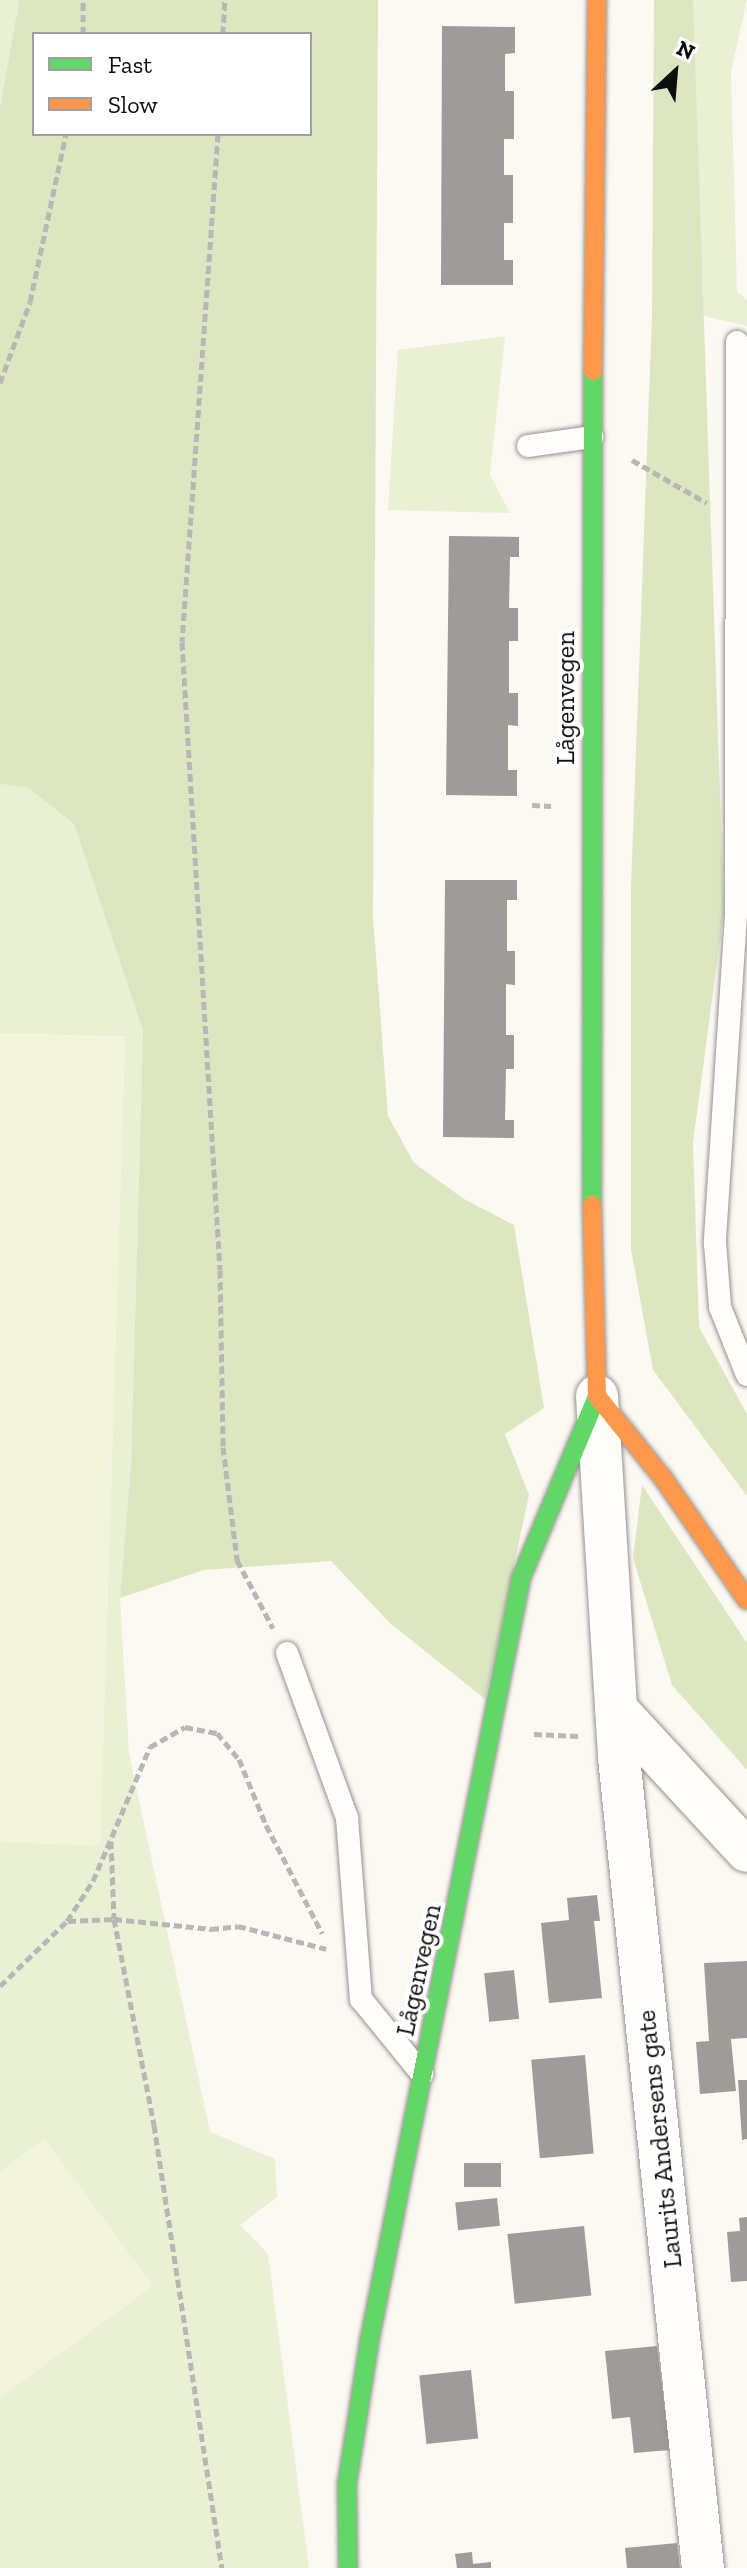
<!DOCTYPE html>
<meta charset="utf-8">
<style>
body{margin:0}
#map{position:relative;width:747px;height:2568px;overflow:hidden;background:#fcf8f2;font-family:"Zilla Slab",serif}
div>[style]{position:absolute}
.green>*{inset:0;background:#e9f0d3}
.forest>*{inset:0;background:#dce7c1}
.pitch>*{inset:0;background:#f2f4dd}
.building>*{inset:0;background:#9e9b98;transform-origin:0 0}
.path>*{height:5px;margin-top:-2.5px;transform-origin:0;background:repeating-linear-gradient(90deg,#b8b7b6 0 8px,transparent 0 12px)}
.roads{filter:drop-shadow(0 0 2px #959391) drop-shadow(0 0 2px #959391)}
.lane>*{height:22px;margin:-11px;padding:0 11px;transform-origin:11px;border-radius:11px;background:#fffefd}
.street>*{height:42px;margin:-21px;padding:0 21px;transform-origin:21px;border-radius:21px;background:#fffefd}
.fast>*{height:18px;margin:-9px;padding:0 9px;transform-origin:9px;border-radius:9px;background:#63d668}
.slow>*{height:18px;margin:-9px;padding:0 9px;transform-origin:9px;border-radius:9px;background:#ff974d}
span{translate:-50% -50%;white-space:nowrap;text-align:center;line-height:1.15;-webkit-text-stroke:8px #fff;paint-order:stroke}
.street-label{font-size:26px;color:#0e0e0e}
.legend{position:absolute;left:32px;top:32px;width:280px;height:104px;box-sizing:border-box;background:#fff;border:2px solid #9f9f9f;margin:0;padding:10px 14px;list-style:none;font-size:24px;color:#0e0e0e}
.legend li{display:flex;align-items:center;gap:16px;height:40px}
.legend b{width:40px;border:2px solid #9f9f9f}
.north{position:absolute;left:635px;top:32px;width:80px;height:80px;-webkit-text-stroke:6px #fff;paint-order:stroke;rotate:26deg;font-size:22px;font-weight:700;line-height:32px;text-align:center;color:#0e0e0e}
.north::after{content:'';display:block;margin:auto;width:28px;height:36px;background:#0e0e0e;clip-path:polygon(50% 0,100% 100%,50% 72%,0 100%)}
</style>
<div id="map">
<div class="green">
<div style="clip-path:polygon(0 0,19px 0,0 108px)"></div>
<div style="clip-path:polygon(677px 0,747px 0,731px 72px,737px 292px,747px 300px,747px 326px,673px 309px)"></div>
<div style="clip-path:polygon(505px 336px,490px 475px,510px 513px,388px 510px,398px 350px)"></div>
<div style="clip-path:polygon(0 784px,28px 788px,74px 824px,143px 1031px,131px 1464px,120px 1598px,129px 1754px,210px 2132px,275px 2159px,277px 2197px,240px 2225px,268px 2254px,309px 2568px,0 2568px,0 1842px,100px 1845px,125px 1037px,0 1033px)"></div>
</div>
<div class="forest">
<div style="clip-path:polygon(evenodd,19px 0,378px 0,373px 917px,388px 1116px,414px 1163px,464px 1199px,514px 1225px,544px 1408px,505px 1434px,529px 1495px,485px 1699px,390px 1623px,331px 1561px,204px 1570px,120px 1598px,131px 1464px,143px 1031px,74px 824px,28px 788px,0 784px,0 108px,19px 0,34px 34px,310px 34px,310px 134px,34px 134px,34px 34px)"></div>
<div style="clip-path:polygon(654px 0,693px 0,724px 911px,693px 1142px,699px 1327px,747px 1414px,747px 1496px,653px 1370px,631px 1249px,631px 887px,652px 315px)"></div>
<div style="clip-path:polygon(642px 1485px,747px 1643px,747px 1770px,672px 1685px,633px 1558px)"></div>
</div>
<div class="pitch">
<div style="clip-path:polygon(0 1033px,125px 1038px,100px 1846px,0 1842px)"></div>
<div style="clip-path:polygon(45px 2139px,153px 2286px,0 2398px,0 2171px)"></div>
</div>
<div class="building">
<div style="clip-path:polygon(442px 26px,515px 27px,515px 53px,505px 54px,505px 91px,514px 91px,514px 139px,504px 139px,504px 175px,513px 175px,513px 223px,504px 223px,504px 260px,513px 260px,513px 285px,441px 285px)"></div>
<div style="clip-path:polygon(449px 536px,519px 537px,519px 557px,510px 557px,509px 608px,518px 608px,518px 641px,509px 641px,509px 693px,518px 693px,518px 726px,508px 725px,508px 770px,517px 770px,517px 796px,446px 795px)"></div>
<div style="clip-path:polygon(445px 880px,517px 880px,517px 900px,507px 900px,507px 951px,515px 951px,515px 985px,506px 984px,506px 1035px,514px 1035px,514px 1069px,506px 1069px,505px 1120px,514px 1120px,514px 1138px,443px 1137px)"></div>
<div style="clip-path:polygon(597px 1895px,600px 1921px,594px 1921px,602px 1998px,549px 2003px,541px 1923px,569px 1920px,567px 1898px)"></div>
<div style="clip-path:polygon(747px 1961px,747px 2038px,731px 2039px,736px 2091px,700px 2094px,696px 2042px,709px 2041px,704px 1963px)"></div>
<div style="left:514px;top:1970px;width:49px;height:30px;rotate:84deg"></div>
<div style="left:585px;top:2055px;width:99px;height:54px;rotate:85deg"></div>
<div style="clip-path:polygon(738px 2080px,747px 2080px,747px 2139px,742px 2140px)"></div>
<div style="left:464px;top:2163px;width:37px;height:24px"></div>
<div style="left:497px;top:2198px;width:28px;height:42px;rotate:84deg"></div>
<div style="clip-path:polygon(747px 2217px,747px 2281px,731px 2282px,727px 2232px,740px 2231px,739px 2218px)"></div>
<div style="left:584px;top:2226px;width:70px;height:77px;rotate:84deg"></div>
<div style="clip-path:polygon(657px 2346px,670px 2450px,634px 2453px,630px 2417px,612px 2419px,605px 2351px)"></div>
<div style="left:471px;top:2370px;width:69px;height:52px;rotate:84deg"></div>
<div style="clip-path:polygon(677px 2543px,680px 2568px,627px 2568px,625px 2548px)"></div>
<div style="clip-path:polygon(472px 2552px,473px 2564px,491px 2562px,491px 2568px,457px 2568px,455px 2554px)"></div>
</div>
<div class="path">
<div style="left:83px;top:34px;width:34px;rotate:-90deg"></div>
<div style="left:223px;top:34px;width:34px;rotate:-87deg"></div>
<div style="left:218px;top:134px;width:509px;rotate:94.05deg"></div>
<div style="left:182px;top:642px;width:629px;rotate:86.54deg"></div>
<div style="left:220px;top:1270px;width:177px;rotate:89deg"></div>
<div style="left:223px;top:1447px;width:114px;rotate:82.9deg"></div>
<div style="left:237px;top:1560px;width:77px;rotate:62.1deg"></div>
<div style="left:0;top:383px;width:86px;rotate:-69.7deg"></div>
<div style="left:30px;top:302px;width:172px;rotate:-77.9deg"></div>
<div style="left:632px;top:460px;width:86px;rotate:29.8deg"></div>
<div style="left:532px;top:805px;width:19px;rotate:3deg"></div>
<div style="left:534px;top:1734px;width:45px;rotate:2.5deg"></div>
<div style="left:111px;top:1841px;width:78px;rotate:87.8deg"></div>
<div style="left:114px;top:1919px;width:210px;rotate:79deg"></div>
<div style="left:154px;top:2125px;width:448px;rotate:81.3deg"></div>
<div style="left:68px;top:1921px;width:46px;rotate:-2.5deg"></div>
<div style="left:114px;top:1919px;width:98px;rotate:5.9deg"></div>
<div style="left:211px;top:1929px;width:27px;rotate:-6deg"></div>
<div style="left:238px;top:1926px;width:91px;rotate:14.6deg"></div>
<div style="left:0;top:1986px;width:93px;rotate:-44.1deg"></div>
<div style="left:67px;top:1921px;width:48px;rotate:-57deg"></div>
<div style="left:93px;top:1881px;width:146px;rotate:-67deg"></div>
<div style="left:150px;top:1747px;width:40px;rotate:-29.7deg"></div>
<div style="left:185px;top:1727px;width:33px;rotate:11deg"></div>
<div style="left:217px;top:1733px;width:34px;rotate:50deg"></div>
<div style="left:239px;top:1759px;width:71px;rotate:67.8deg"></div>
<div style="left:266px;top:1825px;width:122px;rotate:62.6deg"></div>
</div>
<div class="roads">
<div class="lane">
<div style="left:737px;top:342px;width:572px;rotate:90.1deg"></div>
<div style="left:736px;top:914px;width:330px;rotate:93.7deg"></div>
<div style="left:715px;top:1243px;width:64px;rotate:85.5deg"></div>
<div style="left:720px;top:1307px;width:73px;rotate:68.3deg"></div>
<div style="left:528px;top:446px;width:65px;rotate:-8deg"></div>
<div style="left:287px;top:1653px;width:176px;rotate:70deg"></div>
<div style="left:347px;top:1818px;width:182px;rotate:85.6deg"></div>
<div style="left:361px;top:1999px;width:97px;rotate:50.9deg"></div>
</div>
<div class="street">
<div style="left:597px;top:1396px;width:362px;rotate:86.5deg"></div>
<div style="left:619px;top:1757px;width:815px;rotate:84.09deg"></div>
<div style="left:616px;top:1709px;width:193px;rotate:47.3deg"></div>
</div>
<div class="fast">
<div style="left:592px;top:1205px;width:834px;rotate:-89.93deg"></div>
<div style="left:348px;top:2568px;width:84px;rotate:-90.7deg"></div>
<div style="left:347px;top:2484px;width:143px;rotate:-81.1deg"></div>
<div style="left:369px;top:2343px;width:780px;rotate:-78.76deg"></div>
<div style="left:521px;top:1578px;width:197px;rotate:-67.3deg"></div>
</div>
<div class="slow">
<div style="left:593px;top:371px;width:371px;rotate:-89.4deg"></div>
<div style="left:592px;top:1205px;width:191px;rotate:88.5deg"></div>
<div style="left:597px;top:1396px;width:105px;rotate:51.2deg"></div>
<div style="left:663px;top:1478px;width:148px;rotate:55.5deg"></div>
</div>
</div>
<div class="street-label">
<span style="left:566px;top:698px;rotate:-90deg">Lågenvegen</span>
<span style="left:419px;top:1970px;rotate:-78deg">Lågenvegen</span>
<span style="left:660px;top:2139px;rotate:-96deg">Laurits Andersens gate</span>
</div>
<ul class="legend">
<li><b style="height:10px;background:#63d668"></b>Fast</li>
<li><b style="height:10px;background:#ff974d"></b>Slow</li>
</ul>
<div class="north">N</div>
</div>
